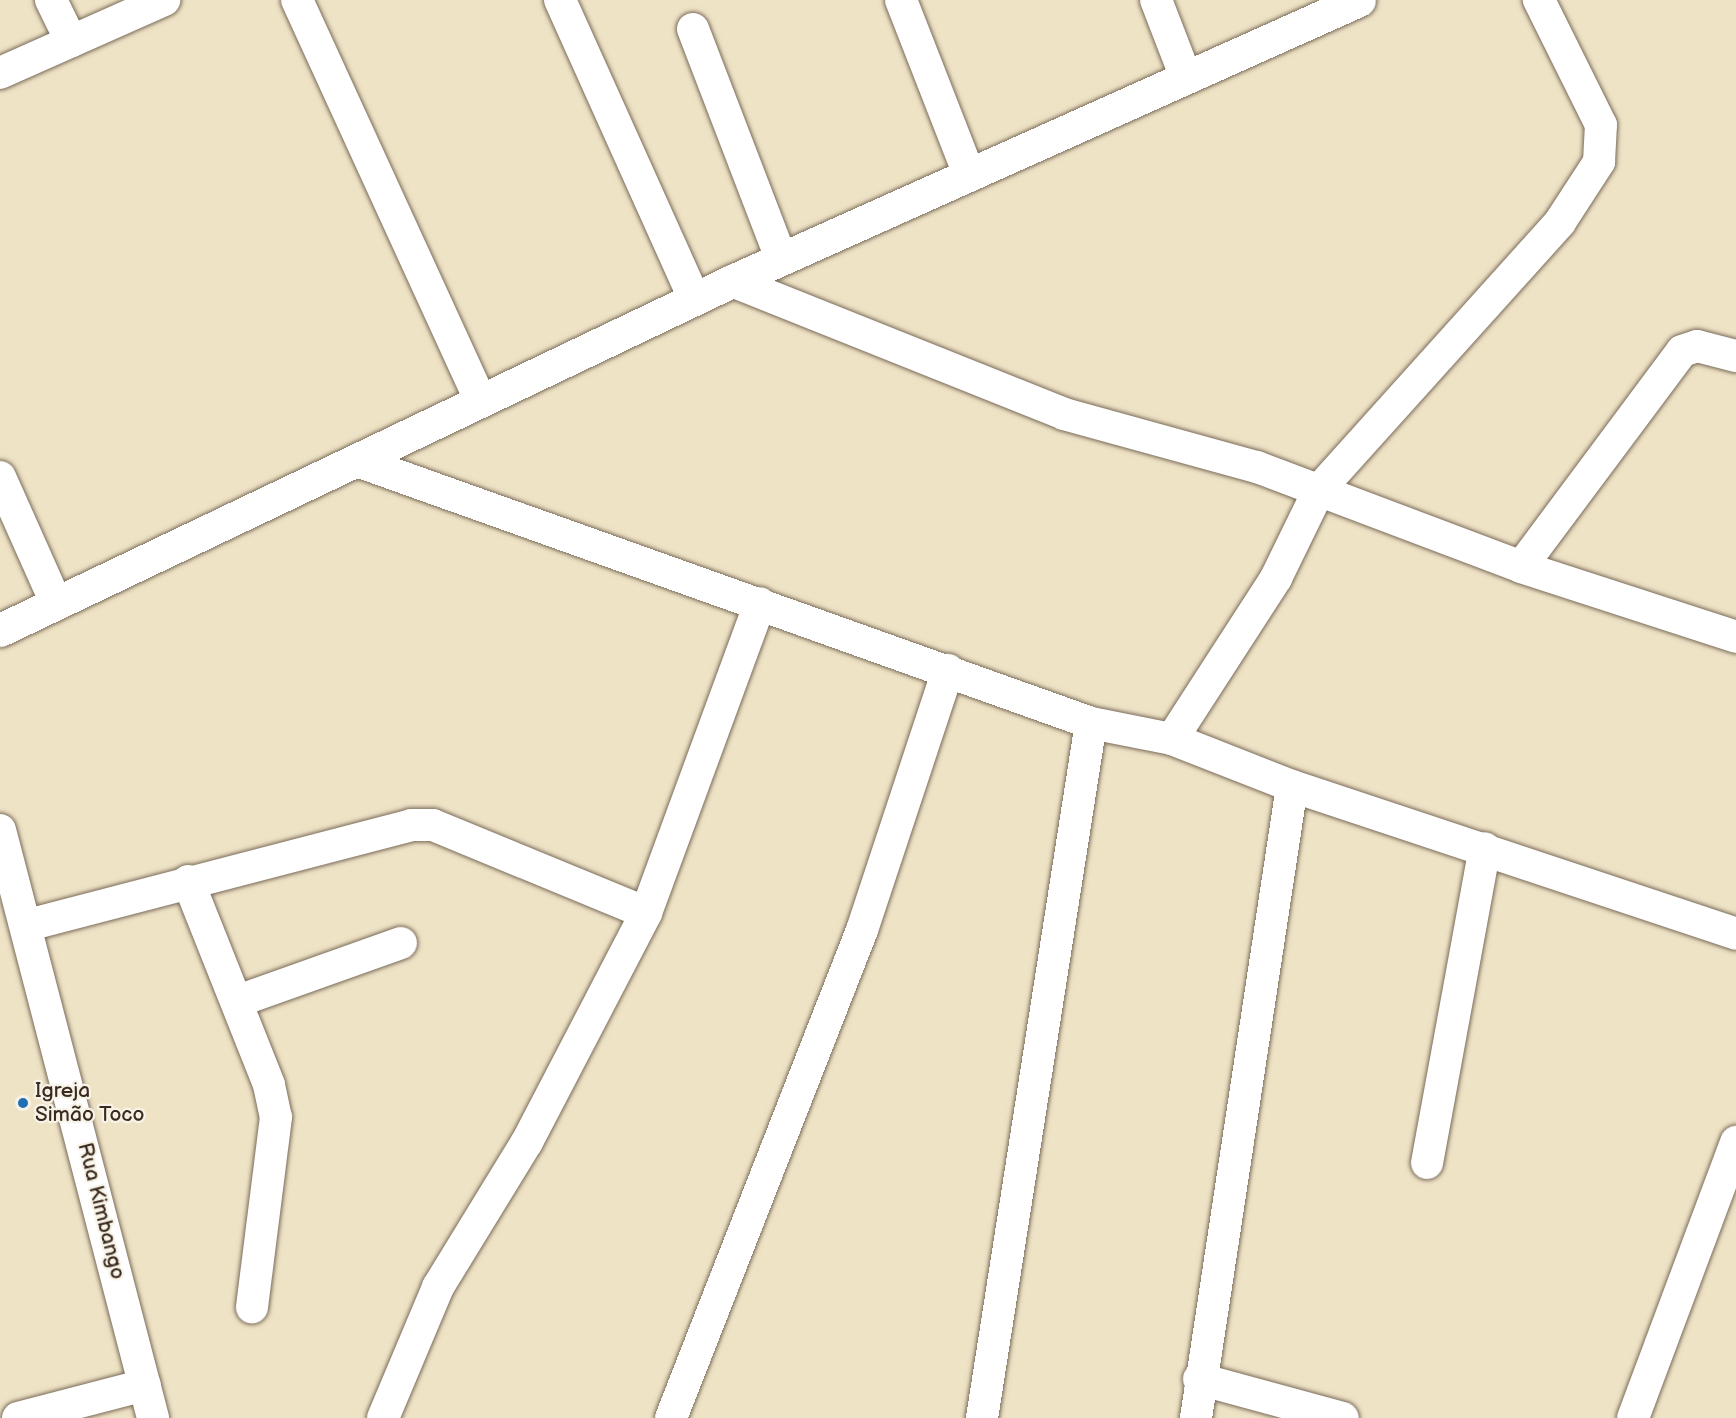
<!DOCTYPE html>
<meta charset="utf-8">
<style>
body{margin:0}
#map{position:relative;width:1736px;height:1418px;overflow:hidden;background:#efe3c6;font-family:"Balsamiq Sans",sans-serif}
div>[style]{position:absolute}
.roads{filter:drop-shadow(0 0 2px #7a6b59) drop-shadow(0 0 2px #7a6b59)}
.minor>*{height:32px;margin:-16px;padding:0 16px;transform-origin:16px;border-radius:16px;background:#fff}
.tertiary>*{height:33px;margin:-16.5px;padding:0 16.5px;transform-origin:16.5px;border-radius:16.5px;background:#fff}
.dots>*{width:16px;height:16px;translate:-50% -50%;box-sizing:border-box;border:3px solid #f7f3e8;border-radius:50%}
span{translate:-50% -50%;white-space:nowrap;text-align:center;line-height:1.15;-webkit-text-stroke:4.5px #f7f3e8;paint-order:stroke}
.poi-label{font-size:21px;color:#3b2a1e}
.left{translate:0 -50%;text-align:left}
.street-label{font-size:21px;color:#3b2a1e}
</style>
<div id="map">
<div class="roads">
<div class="minor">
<div style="left:51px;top:0;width:46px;rotate:64deg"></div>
<div style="left:297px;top:0;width:439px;rotate:65.4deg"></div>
<div style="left:560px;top:0;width:327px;rotate:65.8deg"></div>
<div style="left:901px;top:0;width:187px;rotate:68.7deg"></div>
<div style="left:1156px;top:0;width:80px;rotate:68.9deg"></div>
<div style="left:693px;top:29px;width:245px;rotate:69deg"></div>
<div style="left:0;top:73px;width:180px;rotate:-24deg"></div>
<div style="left:732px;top:281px;width:358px;rotate:21.8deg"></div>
<div style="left:1064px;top:414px;width:200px;rotate:15.4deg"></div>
<div style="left:1257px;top:467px;width:282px;rotate:20.7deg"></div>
<div style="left:1521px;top:567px;width:226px;rotate:18deg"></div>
<div style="left:357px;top:461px;width:779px;rotate:19.64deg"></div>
<div style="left:1091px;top:723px;width:83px;rotate:11.2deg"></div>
<div style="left:1172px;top:739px;width:129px;rotate:21.4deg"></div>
<div style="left:1292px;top:786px;width:468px;rotate:18.4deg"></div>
<div style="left:0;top:477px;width:138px;rotate:66deg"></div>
<div style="left:1521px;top:567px;width:269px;rotate:-53.3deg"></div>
<div style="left:1682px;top:351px;width:16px;rotate:-18deg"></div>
<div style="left:1697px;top:346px;width:40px;rotate:14.4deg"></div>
<div style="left:1172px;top:739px;width:192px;rotate:-57.1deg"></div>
<div style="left:1276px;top:578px;width:98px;rotate:-64deg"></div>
<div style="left:1319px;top:490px;width:360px;rotate:-48deg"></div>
<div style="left:1560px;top:222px;width:72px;rotate:-57deg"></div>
<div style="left:1599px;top:162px;width:37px;rotate:-87deg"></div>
<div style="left:1601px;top:125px;width:140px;rotate:-116.4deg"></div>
<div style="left:0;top:830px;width:608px;rotate:75.41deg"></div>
<div style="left:188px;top:881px;width:219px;rotate:68.3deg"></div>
<div style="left:269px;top:1085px;width:33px;rotate:78deg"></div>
<div style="left:276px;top:1117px;width:192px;rotate:97.2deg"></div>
<div style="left:28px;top:925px;width:396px;rotate:-14.6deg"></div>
<div style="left:411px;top:825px;width:22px"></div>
<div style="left:433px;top:825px;width:230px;rotate:22.4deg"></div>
<div style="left:238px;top:1001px;width:173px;rotate:-19.6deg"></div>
<div style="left:1427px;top:1163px;width:320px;rotate:-79.6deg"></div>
<div style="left:1199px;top:1379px;width:149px;rotate:15.2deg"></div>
<div style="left:18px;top:1418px;width:131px;rotate:-14.6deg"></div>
<div style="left:383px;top:1418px;width:142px;rotate:-67.2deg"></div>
<div style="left:438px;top:1287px;width:170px;rotate:-58.5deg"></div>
<div style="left:527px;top:1142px;width:258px;rotate:-62.5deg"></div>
<div style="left:646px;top:913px;width:330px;rotate:-69.8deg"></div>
<div style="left:671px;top:1418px;width:524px;rotate:-68.62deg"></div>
<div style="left:862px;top:930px;width:274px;rotate:-71.7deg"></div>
<div style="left:982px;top:1418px;width:703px;rotate:-81.09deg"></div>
<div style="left:1196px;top:1418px;width:639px;rotate:-81.36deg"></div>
<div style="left:1633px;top:1418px;width:295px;rotate:-69.5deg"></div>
</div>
<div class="tertiary">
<div style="left:0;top:630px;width:811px;rotate:-25.49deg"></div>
<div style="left:732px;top:281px;width:687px;rotate:-24.14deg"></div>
</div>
</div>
<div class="dots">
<div style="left:23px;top:1103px;background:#1f6fb2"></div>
</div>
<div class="poi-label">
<span class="left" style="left:35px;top:1103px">Igreja<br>Simão Toco</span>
</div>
<div class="street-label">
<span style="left:101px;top:1211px;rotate:76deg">Rua Kimbango</span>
</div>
</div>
